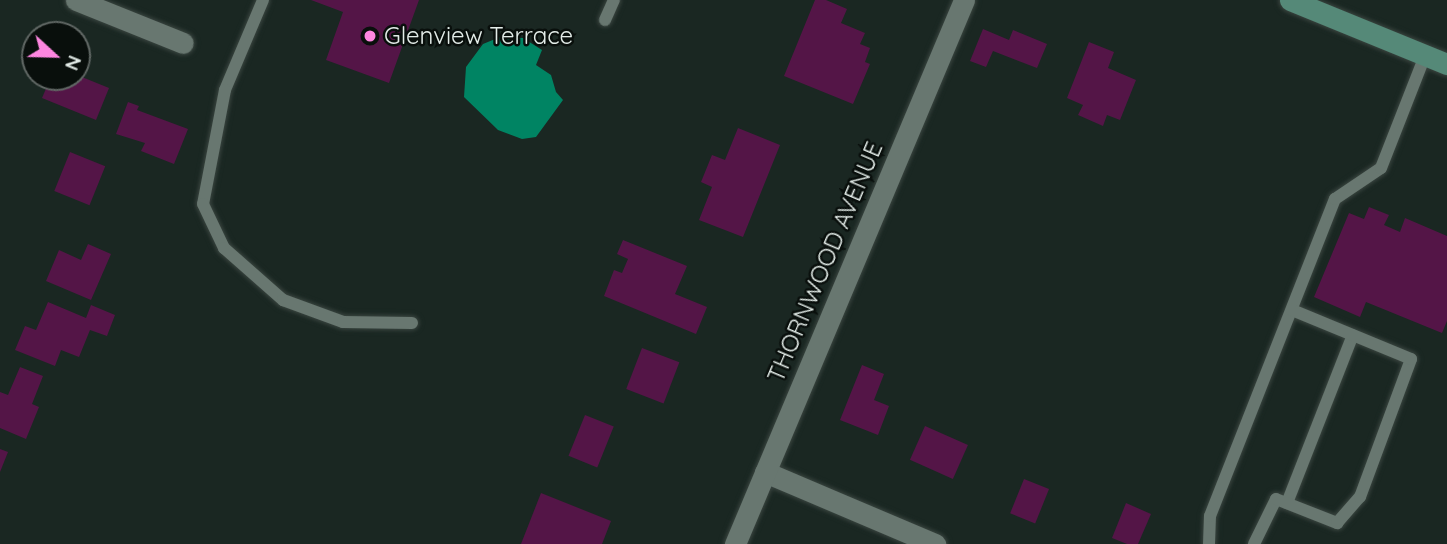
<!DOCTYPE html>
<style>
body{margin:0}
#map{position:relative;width:1447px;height:544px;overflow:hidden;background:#1a2722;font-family:Quicksand,sans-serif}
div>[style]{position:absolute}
.water>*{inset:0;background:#008463}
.building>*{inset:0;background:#541547;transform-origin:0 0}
.roads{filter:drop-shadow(0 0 2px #3a4540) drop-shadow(0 0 2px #3a4540)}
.service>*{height:12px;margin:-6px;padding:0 6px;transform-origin:6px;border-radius:6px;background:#687770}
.minor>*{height:21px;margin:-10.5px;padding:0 10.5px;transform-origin:10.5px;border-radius:10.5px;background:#687770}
.secondary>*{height:21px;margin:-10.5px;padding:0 10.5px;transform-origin:10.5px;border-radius:10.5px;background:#558978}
.dots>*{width:19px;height:19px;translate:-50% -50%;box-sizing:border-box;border:4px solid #090f0c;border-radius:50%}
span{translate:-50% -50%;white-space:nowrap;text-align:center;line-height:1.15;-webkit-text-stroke:5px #090f0c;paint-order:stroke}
.poi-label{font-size:24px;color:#e3ece8}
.left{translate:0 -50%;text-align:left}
.street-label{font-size:24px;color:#e3ece8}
.north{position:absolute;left:21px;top:21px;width:70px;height:70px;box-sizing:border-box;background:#090f0c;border:2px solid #606764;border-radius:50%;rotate:112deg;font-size:19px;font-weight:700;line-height:28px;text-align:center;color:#e3ece8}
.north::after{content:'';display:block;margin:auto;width:24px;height:32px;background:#fe86e0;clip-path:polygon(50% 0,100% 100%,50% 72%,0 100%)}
</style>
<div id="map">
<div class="water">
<div style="clip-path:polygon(500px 37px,523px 38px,542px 50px,536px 65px,551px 75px,556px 92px,563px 100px,536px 137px,522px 139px,498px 130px,464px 97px,466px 67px,483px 44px)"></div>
</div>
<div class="building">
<div style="clip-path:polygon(311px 0,419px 0,389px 83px,326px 60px,343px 12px)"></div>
<div style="clip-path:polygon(815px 0,826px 0,847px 9px,841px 23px,865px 33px,860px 44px,870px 48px,865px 62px,870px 64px,853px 104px,784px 76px)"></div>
<div style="clip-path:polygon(983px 29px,1009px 40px,1013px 30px,1047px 44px,1037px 68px,993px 51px,986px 67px,970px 61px)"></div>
<div style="clip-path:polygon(1089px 42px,1114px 52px,1108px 68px,1136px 80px,1120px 120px,1107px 115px,1103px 126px,1078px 115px,1083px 105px,1067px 98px)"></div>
<div style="clip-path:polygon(77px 75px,109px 88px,96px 120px,42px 98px,51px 77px)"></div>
<div style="clip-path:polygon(128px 102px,139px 106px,137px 110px,188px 129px,174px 164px,141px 151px,145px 143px,116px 134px)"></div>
<div style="clip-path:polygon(738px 128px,780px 145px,743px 237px,699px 220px,712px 187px,701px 182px,712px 155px,725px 160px)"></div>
<div style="left:70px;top:152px;width:38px;height:42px;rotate:22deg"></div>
<div style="clip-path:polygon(1369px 207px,1389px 215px,1384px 225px,1400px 232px,1405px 218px,1447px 236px,1447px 321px,1442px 333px,1366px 302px,1360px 317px,1314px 297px,1349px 213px,1364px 219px)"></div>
<div style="clip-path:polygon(623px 240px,687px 266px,675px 294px,707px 307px,696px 334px,604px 296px,614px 270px,622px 273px,628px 259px,617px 254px)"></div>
<div style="clip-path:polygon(88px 244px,111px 254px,91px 300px,46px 281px,59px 250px,81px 260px)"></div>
<div style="clip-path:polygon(48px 302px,86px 318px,91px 305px,115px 315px,107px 336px,90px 330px,79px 357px,61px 350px,55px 366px,15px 350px,25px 326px,36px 330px)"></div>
<div style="left:642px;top:348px;width:40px;height:44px;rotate:21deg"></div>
<div style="clip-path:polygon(862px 365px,884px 374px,874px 400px,889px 406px,878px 435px,840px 420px)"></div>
<div style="clip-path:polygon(20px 367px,43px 376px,32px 404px,39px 407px,26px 439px,0 428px,0 392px,8px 395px)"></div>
<div style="left:585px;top:415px;width:31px;height:44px;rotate:22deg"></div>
<div style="left:925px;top:426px;width:47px;height:37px;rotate:24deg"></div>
<div style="clip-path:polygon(0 449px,8px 452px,0 472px)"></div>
<div style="left:1024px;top:479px;width:27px;height:37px;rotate:22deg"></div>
<div style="clip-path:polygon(541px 493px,611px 521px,602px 544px,521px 544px)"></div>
<div style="clip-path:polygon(1126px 503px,1151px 514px,1138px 544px,1127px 544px,1112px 538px)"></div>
</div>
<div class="roads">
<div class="service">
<div style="left:263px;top:0;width:98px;rotate:112.9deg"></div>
<div style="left:225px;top:90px;width:116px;rotate:100.9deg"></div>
<div style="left:203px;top:204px;width:49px;rotate:64.5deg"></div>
<div style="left:224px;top:248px;width:79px;rotate:41.4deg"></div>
<div style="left:283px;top:300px;width:64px;rotate:20.1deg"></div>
<div style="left:343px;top:322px;width:69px;rotate:0.8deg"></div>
<div style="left:605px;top:20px;width:22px;rotate:-66deg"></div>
<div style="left:1287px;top:503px;width:180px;rotate:-68.6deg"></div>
<div style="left:1209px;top:544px;width:28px;rotate:-88deg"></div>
<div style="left:1210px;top:516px;width:341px;rotate:-68.5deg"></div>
<div style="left:1335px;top:199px;width:55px;rotate:-34deg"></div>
<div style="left:1381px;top:168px;width:120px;rotate:-68.6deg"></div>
<div style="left:1254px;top:544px;width:50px;rotate:-63.9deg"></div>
<div style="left:1276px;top:499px;width:66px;rotate:21.5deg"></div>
<div style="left:1337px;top:523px;width:35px;rotate:-49deg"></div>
<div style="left:1360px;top:497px;width:147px;rotate:-69.7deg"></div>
<div style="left:1411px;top:359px;width:129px;rotate:-157.6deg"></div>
</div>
<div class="minor">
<div style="left:76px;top:0;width:115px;rotate:21.9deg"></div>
<div style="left:765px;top:472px;width:185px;rotate:23deg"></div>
<div style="left:735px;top:544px;width:590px;rotate:-67.17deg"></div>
</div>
<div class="secondary">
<div style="left:1290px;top:0;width:170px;rotate:22.2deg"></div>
</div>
</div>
<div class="dots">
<div style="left:370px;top:36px;background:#fe86e0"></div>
</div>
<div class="poi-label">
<span class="left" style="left:384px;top:36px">Glenview Terrace</span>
</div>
<div class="street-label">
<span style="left:825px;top:262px;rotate:-67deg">THORNWOOD AVENUE</span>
</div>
<div class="north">N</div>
</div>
